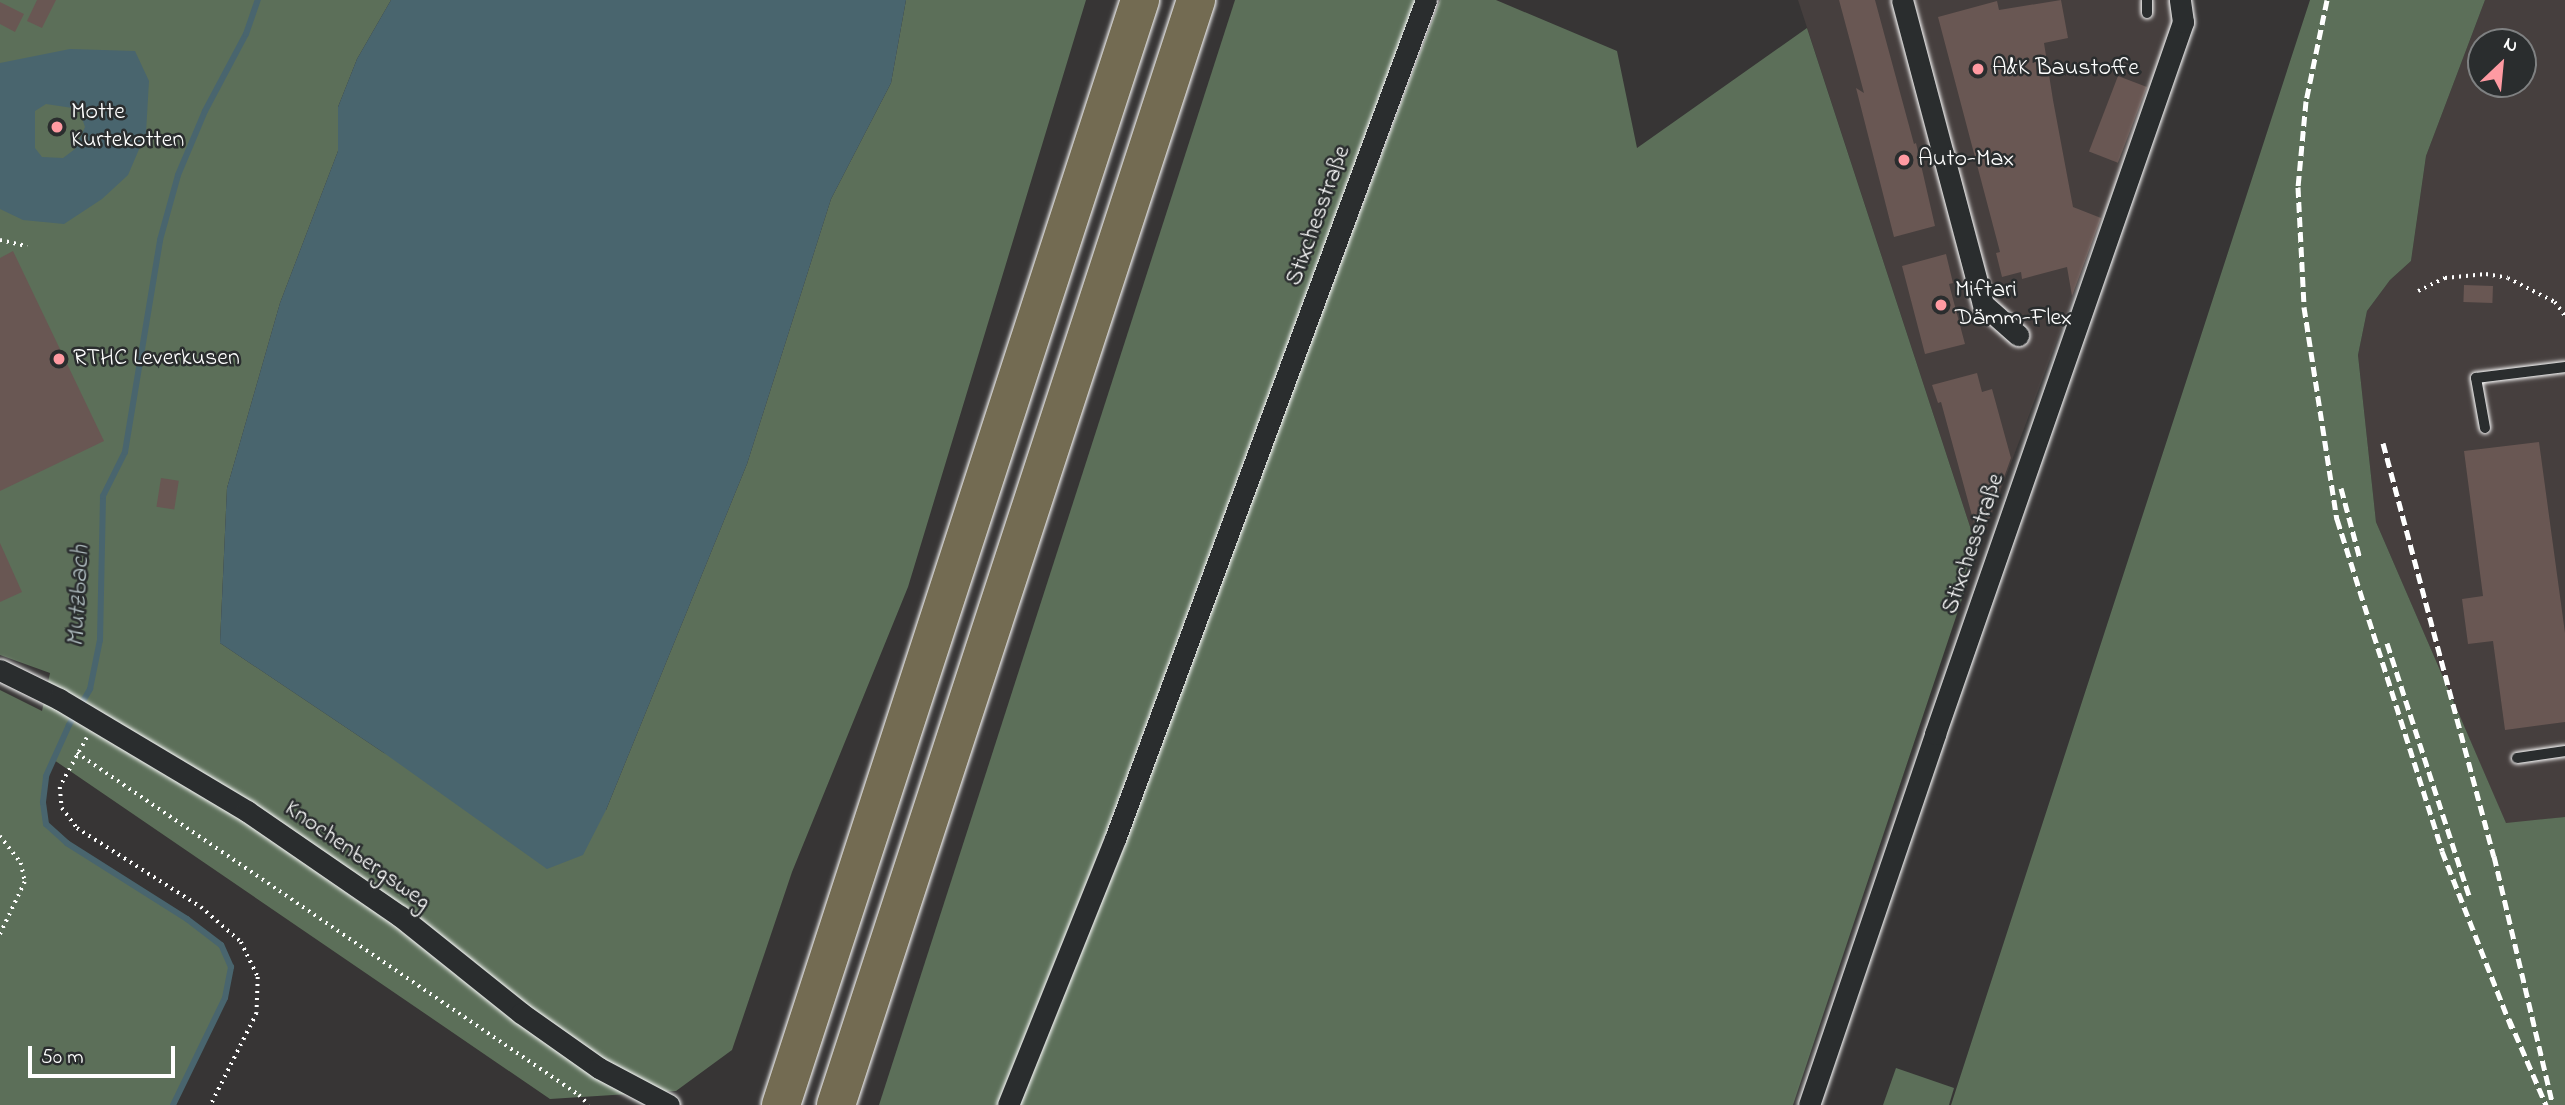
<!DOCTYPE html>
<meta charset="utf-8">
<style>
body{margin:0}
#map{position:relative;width:2565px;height:1105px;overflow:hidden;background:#373535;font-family:"Indie Flower",sans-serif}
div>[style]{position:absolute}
.built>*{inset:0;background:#463f3e}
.green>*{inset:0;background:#5c6f59}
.water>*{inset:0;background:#49656e}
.stream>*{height:6px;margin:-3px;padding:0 3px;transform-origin:3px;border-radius:3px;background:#49656e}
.building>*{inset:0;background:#695753;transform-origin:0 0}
.path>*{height:3.5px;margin-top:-1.75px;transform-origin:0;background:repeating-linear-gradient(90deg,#fff 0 2px,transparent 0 7px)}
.roads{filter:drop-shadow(0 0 2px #fff) drop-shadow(0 0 2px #fff)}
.lane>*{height:10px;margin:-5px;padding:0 5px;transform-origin:5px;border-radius:5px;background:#2a2d2e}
.street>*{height:21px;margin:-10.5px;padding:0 10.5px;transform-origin:10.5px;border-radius:10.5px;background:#2a2d2e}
.highway>*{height:38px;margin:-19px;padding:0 19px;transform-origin:19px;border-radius:19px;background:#736b52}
.rail>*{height:5px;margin-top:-2.5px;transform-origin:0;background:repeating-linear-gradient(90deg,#fff 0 10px,transparent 0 15px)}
.dots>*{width:19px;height:19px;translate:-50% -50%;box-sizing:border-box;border:4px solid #2a2d2e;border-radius:50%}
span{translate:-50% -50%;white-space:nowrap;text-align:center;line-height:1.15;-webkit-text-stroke:5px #2a2d2e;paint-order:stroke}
.poi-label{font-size:24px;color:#fff}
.left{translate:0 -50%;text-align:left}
.street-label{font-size:24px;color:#fff}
.water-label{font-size:26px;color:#adbabe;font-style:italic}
.north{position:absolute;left:2467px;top:28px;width:70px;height:70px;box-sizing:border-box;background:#2a2d2e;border:2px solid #7f8182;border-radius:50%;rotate:26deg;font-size:19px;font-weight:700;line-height:28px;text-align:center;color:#fff}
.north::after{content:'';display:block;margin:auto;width:24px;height:32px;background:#ff9aa2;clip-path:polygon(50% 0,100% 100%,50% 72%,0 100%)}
.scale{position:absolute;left:28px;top:1046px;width:147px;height:32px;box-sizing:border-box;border:4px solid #fff;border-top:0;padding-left:9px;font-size:21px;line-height:24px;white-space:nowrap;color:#fff;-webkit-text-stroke:5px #2a2d2e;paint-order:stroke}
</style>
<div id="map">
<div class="built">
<div style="clip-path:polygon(1798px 0,2173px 0,2176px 23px,1978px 551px)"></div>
<div style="clip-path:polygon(evenodd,2485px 0,2565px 0,2565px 817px,2506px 824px,2376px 522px,2358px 355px,2367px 311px,2390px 280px,2411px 261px,2426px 156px,2485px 0,2481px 42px,2523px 42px,2523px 84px,2481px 84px,2481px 42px)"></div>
</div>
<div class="green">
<div style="clip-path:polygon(0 0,391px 0,357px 59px,338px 107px,338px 151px,280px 303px,227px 488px,220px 643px,384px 753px,606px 810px,747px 464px,831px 199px,891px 83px,906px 0,1086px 0,908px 587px,792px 872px,732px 1050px,676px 1091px,550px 1099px,54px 760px,46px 776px,43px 802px,46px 824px,67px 843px,187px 919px,221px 945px,231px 967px,225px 998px,173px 1105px,0 1105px,0 690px,42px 711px,50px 673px,0 655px)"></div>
<div style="clip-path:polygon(1235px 0,1423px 0,1003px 1105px,879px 1105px)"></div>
<div style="clip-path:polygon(1440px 0,1496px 0,1617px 51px,1637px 148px,1807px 28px,1978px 551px,1793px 1105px,1015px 1105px,1122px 842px)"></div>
<div style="clip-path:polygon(2310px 0,2485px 0,2426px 156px,2411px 261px,2390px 280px,2367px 311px,2358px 355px,2376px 522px,2506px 823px,2565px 817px,2565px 1105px,1951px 1105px)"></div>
<div style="clip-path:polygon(1896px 1068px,1954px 1088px,1949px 1105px,1883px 1105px)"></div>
</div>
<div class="water">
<div style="clip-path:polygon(391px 0,906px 0,891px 83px,831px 199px,747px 464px,606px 810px,583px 855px,547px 869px,384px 753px,220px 643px,227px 488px,280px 303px,338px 151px,338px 107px,357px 59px)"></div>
<div style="clip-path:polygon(evenodd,70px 49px,135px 51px,149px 81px,146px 133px,128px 175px,102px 199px,64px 224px,23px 220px,0 209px,0 63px,70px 49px,46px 104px,79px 109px,85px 127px,75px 149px,63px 158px,42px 157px,35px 148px,35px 111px,46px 104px)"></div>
</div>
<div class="stream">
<div style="left:173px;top:1105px;width:119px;rotate:-64.1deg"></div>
<div style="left:225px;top:998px;width:32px;rotate:-79deg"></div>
<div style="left:231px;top:967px;width:24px;rotate:-114deg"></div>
<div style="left:221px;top:945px;width:43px;rotate:-142.6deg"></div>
<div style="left:187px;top:919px;width:142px;rotate:-147.7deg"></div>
<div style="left:67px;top:843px;width:28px;rotate:-138deg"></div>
<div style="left:46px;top:824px;width:22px;rotate:-98deg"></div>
<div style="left:43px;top:802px;width:26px;rotate:-83deg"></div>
<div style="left:46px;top:776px;width:56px;rotate:-65.7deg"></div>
<div style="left:69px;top:725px;width:42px;rotate:-59.7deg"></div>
<div style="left:90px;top:689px;width:50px;rotate:-78.5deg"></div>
<div style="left:100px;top:640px;width:144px;rotate:-88.8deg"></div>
<div style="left:103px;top:496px;width:49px;rotate:-63.4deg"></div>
<div style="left:125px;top:452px;width:215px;rotate:-80.6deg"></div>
<div style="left:160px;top:240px;width:67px;rotate:-74.5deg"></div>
<div style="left:178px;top:175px;width:69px;rotate:-67.1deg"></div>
<div style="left:205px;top:111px;width:87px;rotate:-62deg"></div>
<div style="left:246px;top:34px;width:36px;rotate:-71deg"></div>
</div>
<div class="building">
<div style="clip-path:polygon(37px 0,56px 0,42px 28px,27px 21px)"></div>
<div style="clip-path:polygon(1839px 0,1875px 0,1914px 144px,1916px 143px,1935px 226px,1894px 237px,1856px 88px,1864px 93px)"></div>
<div style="clip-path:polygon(2061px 0,2068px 38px,2044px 43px,2053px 100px,2073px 207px,2101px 218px,2072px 296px,2067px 267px,2022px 279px,2021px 272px,2002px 277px,1996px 253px,2000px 252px,1938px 17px,1997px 1px,1999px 10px)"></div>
<div style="clip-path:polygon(0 2px,24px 14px,15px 32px,0 24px)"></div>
<div style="left:2118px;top:76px;width:31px;height:81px;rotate:21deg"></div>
<div style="clip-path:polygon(13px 251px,104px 441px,0 491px,0 258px)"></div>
<div style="clip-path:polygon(1946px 254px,1953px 283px,1949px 284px,1965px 344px,1925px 354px,1902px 266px)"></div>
<div style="left:2464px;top:285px;width:29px;height:17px;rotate:2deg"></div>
<div style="clip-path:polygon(1977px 373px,1982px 392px,1992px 389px,2011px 458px,1989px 519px,1974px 523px,1941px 402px,1938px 403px,1932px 385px)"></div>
<div style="clip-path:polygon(2539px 442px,2565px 633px,2565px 722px,2505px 730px,2493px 641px,2468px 644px,2462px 599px,2483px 596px,2464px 451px)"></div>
<div style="left:161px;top:478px;width:18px;height:29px;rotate:9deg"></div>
<div style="clip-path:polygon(0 543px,22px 592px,0 602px)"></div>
</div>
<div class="path">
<div style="left:0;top:240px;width:28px;rotate:13deg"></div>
<div style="left:2418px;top:291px;width:30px;rotate:-26deg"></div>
<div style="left:2445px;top:278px;width:41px;rotate:-5.6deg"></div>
<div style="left:2486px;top:274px;width:22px;rotate:10deg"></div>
<div style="left:2508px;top:278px;width:53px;rotate:27.1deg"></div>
<div style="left:2555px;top:302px;width:17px;rotate:54deg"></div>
<div style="left:87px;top:738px;width:56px;rotate:118.9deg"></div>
<div style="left:60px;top:787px;width:21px;rotate:85deg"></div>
<div style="left:62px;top:808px;width:25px;rotate:53deg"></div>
<div style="left:77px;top:828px;width:147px;rotate:32.5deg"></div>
<div style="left:201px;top:907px;width:53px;rotate:41.2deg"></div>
<div style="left:241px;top:942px;width:39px;rotate:64deg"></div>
<div style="left:258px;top:977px;width:36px;rotate:92deg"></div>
<div style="left:257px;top:1013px;width:103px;rotate:116.6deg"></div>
<div style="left:77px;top:753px;width:607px;rotate:34.27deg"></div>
<div style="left:579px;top:1095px;width:14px;rotate:45deg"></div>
<div style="left:0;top:836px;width:34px;rotate:52deg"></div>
<div style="left:21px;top:863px;width:19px;rotate:78deg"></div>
<div style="left:25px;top:882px;width:59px;rotate:115.3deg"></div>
</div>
<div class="roads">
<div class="lane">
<div style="left:2147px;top:0;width:13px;rotate:90deg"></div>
<div style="left:2485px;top:428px;width:51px;rotate:-100.2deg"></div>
<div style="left:2476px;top:378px;width:90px;rotate:-7deg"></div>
<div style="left:2517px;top:758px;width:49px;rotate:-8.3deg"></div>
</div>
<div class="street">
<div style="left:1902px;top:0;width:315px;rotate:75.1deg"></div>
<div style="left:1983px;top:304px;width:47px;rotate:41.5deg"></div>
<div style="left:0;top:670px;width:66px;rotate:26.2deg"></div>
<div style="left:59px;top:699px;width:219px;rotate:30.8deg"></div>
<div style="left:247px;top:811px;width:186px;rotate:34.5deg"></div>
<div style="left:400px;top:916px;width:155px;rotate:38.7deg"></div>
<div style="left:521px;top:1013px;width:95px;rotate:35.2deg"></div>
<div style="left:599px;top:1068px;width:79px;rotate:27.9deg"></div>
<div style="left:1008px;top:1105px;width:287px;rotate:-68.1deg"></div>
<div style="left:1115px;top:839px;width:895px;rotate:-69.66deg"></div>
<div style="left:1809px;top:1105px;width:392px;rotate:-71.2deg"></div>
<div style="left:1935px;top:734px;width:754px;rotate:-70.8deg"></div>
<div style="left:2183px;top:22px;width:22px;rotate:-98deg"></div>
</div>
<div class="highway">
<div style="left:781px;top:1105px;width:1162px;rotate:-72deg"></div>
<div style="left:836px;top:1105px;width:1162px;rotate:-71.95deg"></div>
</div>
</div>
<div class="rail">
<div style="left:2327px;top:0;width:103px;rotate:101.7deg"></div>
<div style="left:2306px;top:101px;width:86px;rotate:95.3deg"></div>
<div style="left:2298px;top:187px;width:120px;rotate:87.1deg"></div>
<div style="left:2304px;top:307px;width:215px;rotate:81.2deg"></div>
<div style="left:2337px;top:519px;width:348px;rotate:72.4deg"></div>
<div style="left:2442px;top:851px;width:191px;rotate:68.5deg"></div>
<div style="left:2383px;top:443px;width:428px;rotate:75deg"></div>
<div style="left:2494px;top:856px;width:253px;rotate:76.7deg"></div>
<div style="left:2341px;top:488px;width:73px;rotate:75deg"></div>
<div style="left:2387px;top:643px;width:266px;rotate:72deg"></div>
<div style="left:2509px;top:1019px;width:94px;rotate:66.7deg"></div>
</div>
<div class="dots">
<div style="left:1978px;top:69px;background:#ff9aa2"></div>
<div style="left:57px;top:127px;background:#ff9aa2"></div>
<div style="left:1904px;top:160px;background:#ff9aa2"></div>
<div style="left:1941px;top:305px;background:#ff9aa2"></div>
<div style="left:59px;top:359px;background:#ff9aa2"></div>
</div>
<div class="poi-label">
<span class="left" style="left:1992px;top:69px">A&amp;K Baustoffe</span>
<span class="left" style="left:71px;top:127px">Motte<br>Kurtekotten</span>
<span class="left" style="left:1918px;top:160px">Auto-Max</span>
<span class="left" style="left:1955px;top:305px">Miftari<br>Dämm-Flex</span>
<span class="left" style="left:73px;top:359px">RTHC Leverkusen</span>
</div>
<div class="street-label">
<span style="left:1319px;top:216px;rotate:-70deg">Stixchesstraße</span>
<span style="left:1974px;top:544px;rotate:-71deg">Stixchesstraße</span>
<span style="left:357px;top:856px;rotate:35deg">Knochenbergsweg</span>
</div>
<div class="water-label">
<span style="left:80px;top:596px;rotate:-87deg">Mutzbach</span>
</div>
<div class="north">N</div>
<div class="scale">50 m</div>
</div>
